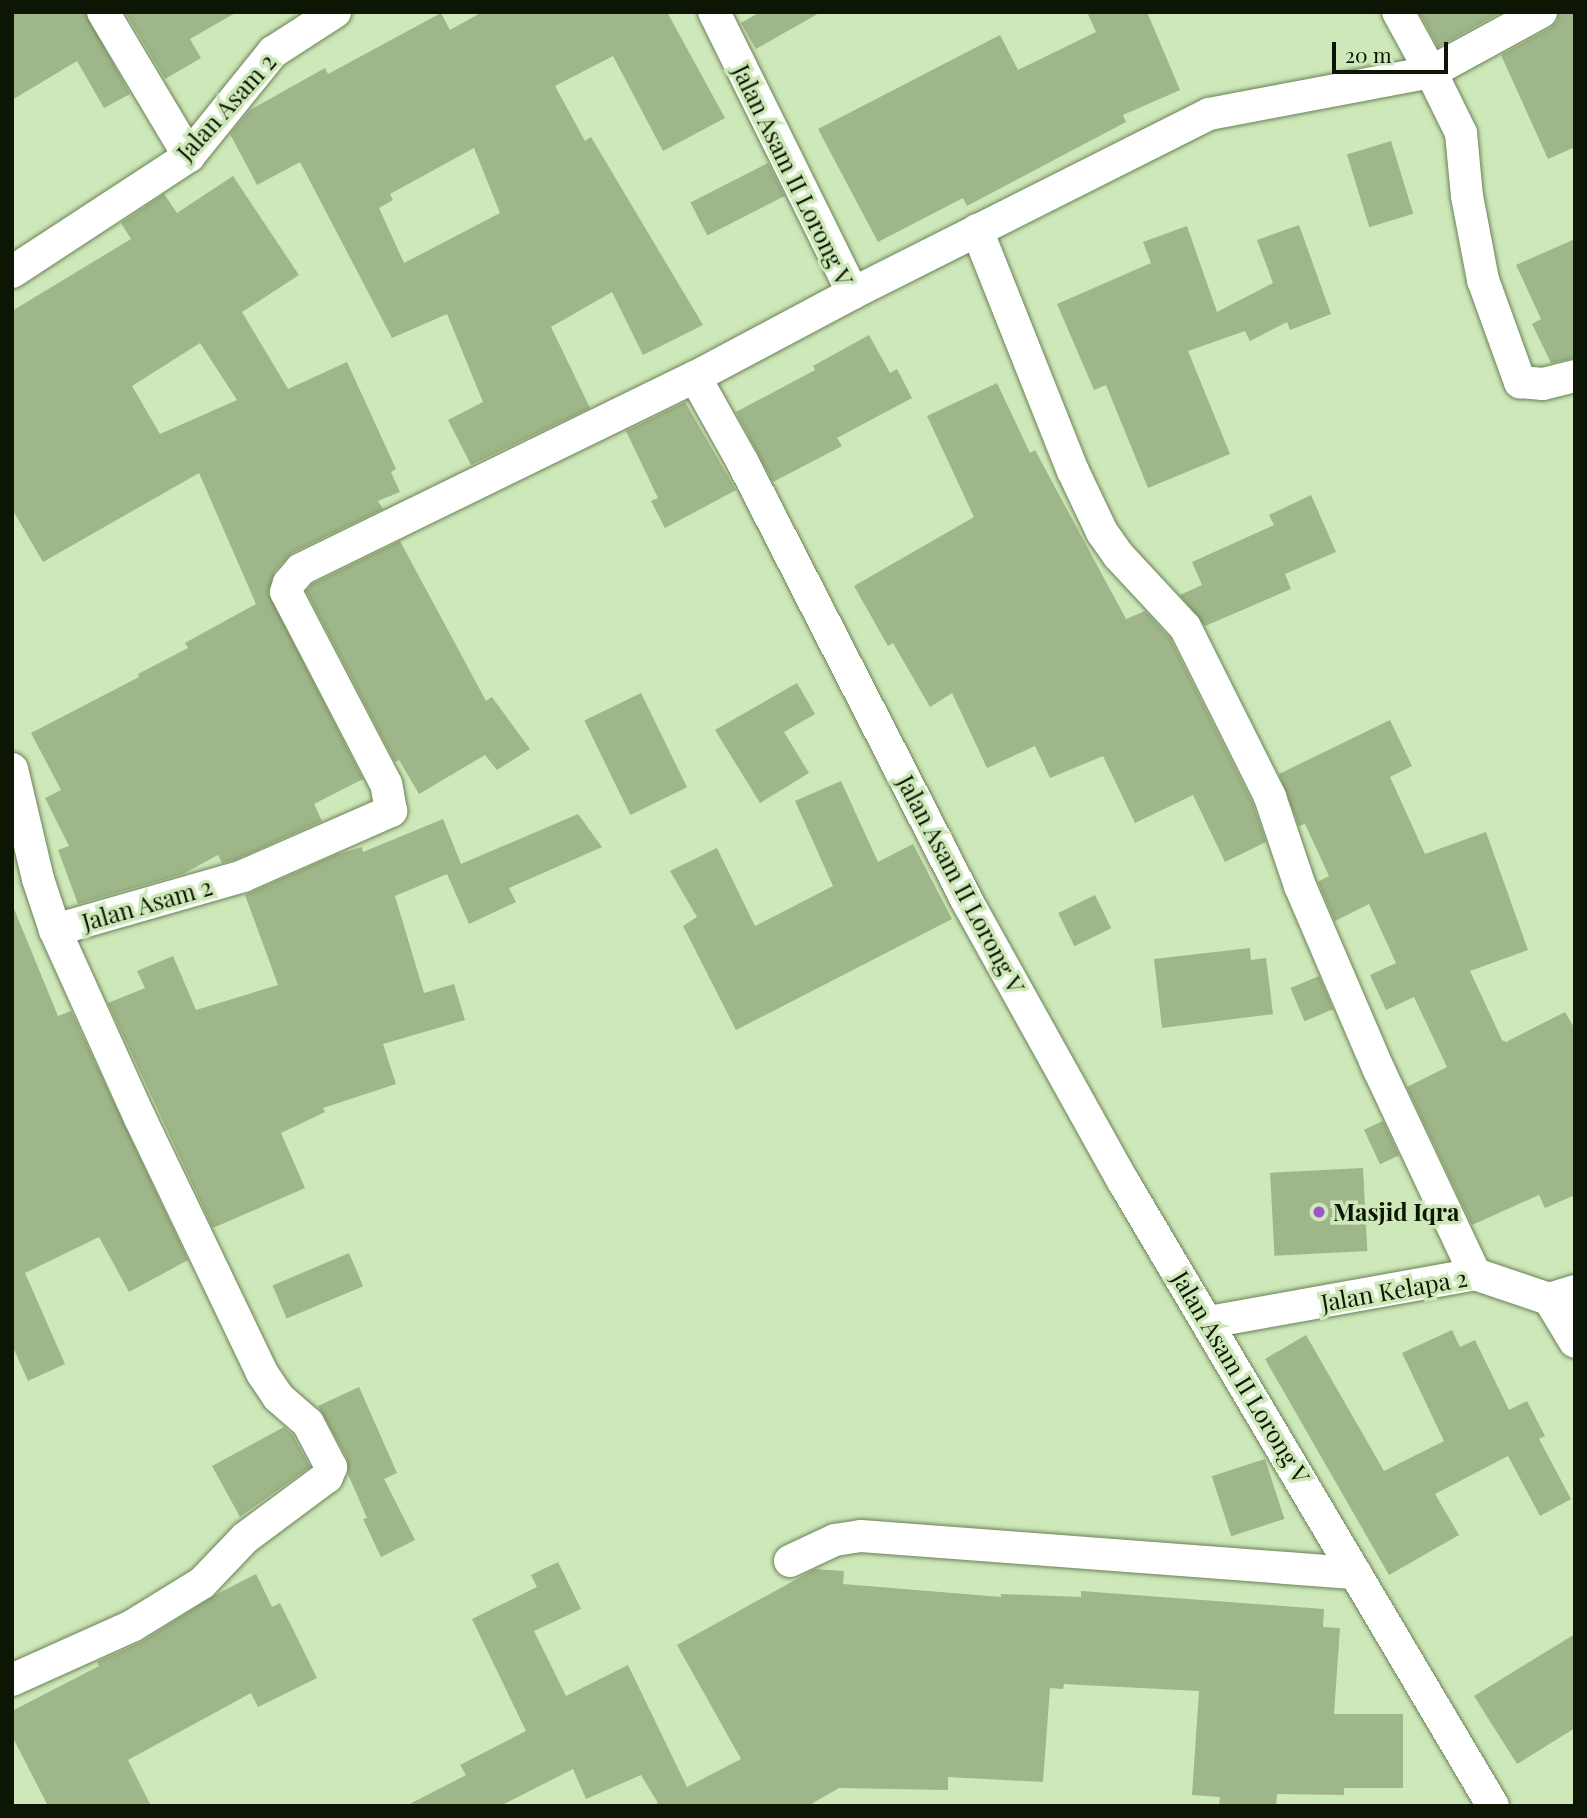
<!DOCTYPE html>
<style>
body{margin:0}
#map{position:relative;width:1587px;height:1818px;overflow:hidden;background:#cee8b9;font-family:"Playfair Display",serif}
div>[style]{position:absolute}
.building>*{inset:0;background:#9eb689;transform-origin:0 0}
.roads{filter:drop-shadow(0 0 2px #6b8156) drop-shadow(0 0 2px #6b8156)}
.minor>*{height:32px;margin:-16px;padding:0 16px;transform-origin:16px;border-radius:16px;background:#fff}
.dots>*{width:19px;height:19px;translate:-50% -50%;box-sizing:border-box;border:4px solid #cee8b9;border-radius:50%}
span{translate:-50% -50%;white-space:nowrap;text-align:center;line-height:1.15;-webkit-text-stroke:7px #cee8b9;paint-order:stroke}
.street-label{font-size:24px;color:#0d1605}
.poi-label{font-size:24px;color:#0d1605;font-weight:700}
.left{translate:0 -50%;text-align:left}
.frame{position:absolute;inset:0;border:14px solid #0d1605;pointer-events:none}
.scale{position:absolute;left:1332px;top:42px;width:116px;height:32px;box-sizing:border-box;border:4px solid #0d1605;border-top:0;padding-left:9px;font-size:21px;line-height:24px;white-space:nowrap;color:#0d1605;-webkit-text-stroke:5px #cee8b9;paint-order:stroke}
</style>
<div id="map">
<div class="building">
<div style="clip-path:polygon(12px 12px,85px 12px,130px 94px,104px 108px,77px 61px,12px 100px)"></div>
<div style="clip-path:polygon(125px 12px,237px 12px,190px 39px,201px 58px,165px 79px)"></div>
<div style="clip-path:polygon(evenodd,482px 12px,667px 12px,725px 118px,663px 151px,613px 56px,555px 86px,585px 141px,591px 137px,703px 325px,643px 355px,612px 292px,551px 327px,590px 408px,471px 465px,448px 420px,483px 402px,447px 314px,392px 338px,300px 162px,257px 185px,230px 134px,250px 110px,325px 68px,328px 74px,441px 13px,450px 30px,482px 12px,474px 148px,500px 213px,404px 263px,379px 208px,393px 200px,390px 194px,474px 148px)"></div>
<div style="clip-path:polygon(760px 12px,821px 12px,756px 49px,741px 23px)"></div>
<div style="clip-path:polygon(1087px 12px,1147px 12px,1180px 90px,1123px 115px,1126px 122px,967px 206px,963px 198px,878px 242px,818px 129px,1000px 35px,1018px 70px,1096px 32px)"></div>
<div style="clip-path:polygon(1419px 12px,1502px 12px,1438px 47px)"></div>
<div style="clip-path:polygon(1559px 12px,1575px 12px,1575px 147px,1548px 159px,1501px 55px,1550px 28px,1557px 21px)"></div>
<div style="left:1391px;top:141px;width:76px;height:46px;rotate:73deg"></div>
<div style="left:768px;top:163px;width:37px;height:87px;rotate:63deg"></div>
<div style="clip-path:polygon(evenodd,233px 176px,299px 275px,242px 312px,288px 389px,347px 362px,396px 469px,391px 472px,400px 492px,378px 501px,383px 509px,292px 553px,275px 571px,268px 593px,363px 779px,314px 804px,322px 821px,237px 859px,222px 863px,218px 855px,183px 874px,78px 904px,58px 850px,69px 846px,45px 798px,61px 790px,31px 733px,139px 677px,138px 674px,188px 648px,185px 643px,256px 604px,199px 473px,43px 562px,12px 509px,12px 311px,131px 239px,121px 223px,164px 194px,177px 213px,233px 176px,200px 343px,237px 400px,160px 434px,132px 386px,200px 343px)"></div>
<div style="clip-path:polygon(1299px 225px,1331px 314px,1290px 330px,1287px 322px,1250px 341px,1245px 331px,1188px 351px,1230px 454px,1148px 488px,1106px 385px,1094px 390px,1057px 304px,1151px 263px,1143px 242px,1187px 226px,1217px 312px,1273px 283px,1257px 240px)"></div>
<div style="clip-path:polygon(1575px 239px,1575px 358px,1551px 363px,1532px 324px,1541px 319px,1516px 265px)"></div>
<div style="clip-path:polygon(869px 335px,890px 373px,897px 369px,912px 398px,837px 438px,842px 446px,773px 482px,736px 412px,815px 370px,813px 366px)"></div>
<div style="clip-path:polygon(997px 383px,1030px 453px,1035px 450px,1126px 619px,1145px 611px,1170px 638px,1253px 804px,1266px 842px,1225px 862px,1193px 795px,1135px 823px,1103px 756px,1050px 778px,1035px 746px,987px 768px,952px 693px,930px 707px,893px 643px,888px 646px,854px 586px,974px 517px,927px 416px)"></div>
<div style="clip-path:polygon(685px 402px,736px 490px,665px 528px,651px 501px,658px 498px,626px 431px)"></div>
<div style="clip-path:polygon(1311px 495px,1336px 552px,1285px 574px,1291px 589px,1205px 626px,1180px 595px,1202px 585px,1192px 562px,1274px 525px,1269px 515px)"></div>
<div style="clip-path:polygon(400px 541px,486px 701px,492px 697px,530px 749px,497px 770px,485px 755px,419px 794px,399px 760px,395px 762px,306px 591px,312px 584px)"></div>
<div style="clip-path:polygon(797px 683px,815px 714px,784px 732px,809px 773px,760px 803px,715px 730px)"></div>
<div style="left:641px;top:693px;width:105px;height:63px;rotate:64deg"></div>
<div style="clip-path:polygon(1390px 720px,1412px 766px,1390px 777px,1425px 854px,1486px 832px,1528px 950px,1470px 971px,1502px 1040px,1506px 1042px,1565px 1012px,1575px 1029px,1575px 1195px,1545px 1208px,1539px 1195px,1472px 1225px,1407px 1087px,1447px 1067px,1414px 997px,1386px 1010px,1370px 975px,1396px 963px,1369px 904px,1335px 921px,1318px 882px,1329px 876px,1305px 824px,1299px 826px,1279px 774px)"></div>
<div style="clip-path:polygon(841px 781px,878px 862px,913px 844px,952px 919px,736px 1030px,683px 926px,697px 917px,670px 871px,717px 848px,755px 926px,833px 886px,795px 801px)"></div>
<div style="clip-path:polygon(578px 814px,602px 847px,509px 888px,516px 902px,469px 924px,447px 874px,395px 896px,424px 993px,454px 984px,465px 1020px,383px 1044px,396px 1084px,323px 1108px,325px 1112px,281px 1133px,305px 1188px,213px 1228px,108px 1003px,145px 988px,137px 971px,173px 956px,196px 1010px,278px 985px,245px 895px,338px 854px,362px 847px,363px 852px,443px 819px,461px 864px)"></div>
<div style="left:1095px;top:895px;width:37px;height:41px;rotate:64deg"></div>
<div style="clip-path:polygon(12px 904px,58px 1016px,71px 1011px,188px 1260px,129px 1292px,99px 1237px,25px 1273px,65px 1364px,28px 1381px,12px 1345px)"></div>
<div style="clip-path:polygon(1250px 948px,1251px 960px,1266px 958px,1273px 1014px,1162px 1028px,1154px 959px)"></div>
<div style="left:1319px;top:976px;width:36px;height:31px;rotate:67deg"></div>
<div style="left:1383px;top:1121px;width:38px;height:21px;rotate:65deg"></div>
<div style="left:1363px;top:1168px;width:83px;height:93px;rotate:87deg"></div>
<div style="left:349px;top:1253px;width:36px;height:83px;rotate:67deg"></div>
<div style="clip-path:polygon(1452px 1330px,1460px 1347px,1475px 1340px,1509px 1410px,1527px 1401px,1545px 1436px,1539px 1439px,1571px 1499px,1540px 1516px,1508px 1456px,1435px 1494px,1459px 1535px,1389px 1575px,1265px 1359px,1306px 1335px,1384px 1471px,1444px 1441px,1402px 1353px)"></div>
<div style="clip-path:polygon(359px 1387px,397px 1473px,384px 1479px,415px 1540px,381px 1557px,363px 1519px,367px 1518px,348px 1474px,347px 1458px,318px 1406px)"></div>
<div style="clip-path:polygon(284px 1427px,293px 1435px,310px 1467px,240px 1517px,212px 1466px)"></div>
<div style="left:1265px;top:1459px;width:63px;height:56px;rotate:72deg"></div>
<div style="clip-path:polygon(558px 1562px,581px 1609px,534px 1631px,566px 1696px,628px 1665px,687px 1787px,741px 1759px,677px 1645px,815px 1569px,844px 1571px,843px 1584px,1001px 1597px,1001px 1594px,1081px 1597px,1081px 1591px,1324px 1609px,1323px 1627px,1340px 1628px,1334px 1714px,1403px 1714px,1403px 1788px,1344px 1788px,1344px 1795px,1277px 1794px,1276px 1806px,1219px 1806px,1220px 1797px,1192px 1795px,1199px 1691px,1064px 1684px,1063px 1689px,1050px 1688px,1043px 1782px,948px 1777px,948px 1790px,839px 1788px,808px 1806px,652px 1806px,658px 1803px,641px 1775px,586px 1799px,573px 1769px,500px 1806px,406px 1806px,466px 1775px,460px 1765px,526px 1731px,472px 1619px,537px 1587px,531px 1575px)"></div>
<div style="clip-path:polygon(256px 1574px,272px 1607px,280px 1603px,317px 1678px,258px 1707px,251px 1693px,128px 1760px,151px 1806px,48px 1806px,12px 1736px,12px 1711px,99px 1666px,97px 1662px,141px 1642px,217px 1594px)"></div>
<div style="clip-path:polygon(1575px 1634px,1575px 1728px,1517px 1764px,1474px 1696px)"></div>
</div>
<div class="roads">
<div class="minor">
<div style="left:103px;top:12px;width:168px;rotate:59.2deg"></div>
<div style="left:714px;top:12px;width:313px;rotate:63.7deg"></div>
<div style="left:853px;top:293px;width:179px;rotate:152deg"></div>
<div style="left:695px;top:377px;width:98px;rotate:60.8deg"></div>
<div style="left:743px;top:463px;width:492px;rotate:62.9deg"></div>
<div style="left:967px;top:901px;width:321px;rotate:60.9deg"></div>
<div style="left:1123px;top:1181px;width:726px;rotate:59.37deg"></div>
<div style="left:1541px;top:12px;width:125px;rotate:151.4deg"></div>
<div style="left:1431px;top:72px;width:68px;rotate:63.8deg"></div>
<div style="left:1461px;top:133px;width:63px;rotate:84.6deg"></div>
<div style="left:1467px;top:196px;width:86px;rotate:79.2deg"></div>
<div style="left:1483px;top:280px;width:109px;rotate:70.1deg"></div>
<div style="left:1520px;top:382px;width:23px;rotate:5deg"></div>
<div style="left:1543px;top:384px;width:33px;rotate:-14deg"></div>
<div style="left:977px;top:230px;width:259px;rotate:68.3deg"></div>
<div style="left:1073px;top:471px;width:68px;rotate:64.6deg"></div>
<div style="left:1102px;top:532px;width:29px;rotate:55deg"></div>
<div style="left:1119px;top:556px;width:97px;rotate:47.1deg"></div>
<div style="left:1185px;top:627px;width:190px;rotate:63.4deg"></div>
<div style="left:1270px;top:797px;width:94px;rotate:71.4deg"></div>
<div style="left:1300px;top:886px;width:200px;rotate:66.8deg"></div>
<div style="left:1379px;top:1070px;width:225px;rotate:64.8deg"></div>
<div style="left:12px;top:272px;width:212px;rotate:-33.2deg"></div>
<div style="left:189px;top:156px;width:134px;rotate:-51.1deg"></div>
<div style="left:273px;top:52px;width:74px;rotate:-32.8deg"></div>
<div style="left:853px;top:293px;width:398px;rotate:-26.7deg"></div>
<div style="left:1209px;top:114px;width:226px;rotate:-10.7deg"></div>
<div style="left:1431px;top:72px;width:68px;rotate:-118.8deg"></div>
<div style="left:12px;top:769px;width:113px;rotate:76.7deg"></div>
<div style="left:38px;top:879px;width:54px;rotate:71.6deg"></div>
<div style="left:55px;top:930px;width:206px;rotate:65.7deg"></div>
<div style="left:140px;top:1118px;width:283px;rotate:64.4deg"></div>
<div style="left:262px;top:1373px;width:29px;rotate:56deg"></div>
<div style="left:278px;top:1397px;width:40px;rotate:41deg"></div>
<div style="left:308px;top:1423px;width:50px;rotate:62.4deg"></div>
<div style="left:331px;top:1467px;width:11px;rotate:112deg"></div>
<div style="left:327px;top:1477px;width:102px;rotate:143.4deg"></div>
<div style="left:245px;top:1538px;width:62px;rotate:133.7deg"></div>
<div style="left:202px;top:1583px;width:82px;rotate:148.4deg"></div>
<div style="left:132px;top:1626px;width:132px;rotate:155.8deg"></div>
<div style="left:55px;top:930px;width:196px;rotate:-16deg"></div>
<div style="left:243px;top:876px;width:162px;rotate:-23.7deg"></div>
<div style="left:391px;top:811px;width:27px;rotate:-100deg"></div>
<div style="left:386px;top:784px;width:216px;rotate:-117.5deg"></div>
<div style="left:286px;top:592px;width:9px;rotate:-72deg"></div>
<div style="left:289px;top:583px;width:18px;rotate:-49deg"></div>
<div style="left:301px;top:569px;width:438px;rotate:-26deg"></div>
<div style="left:1549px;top:1299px;width:50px;rotate:58.8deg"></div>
<div style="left:1209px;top:1322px;width:270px;rotate:-10.2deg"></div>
<div style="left:1475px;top:1274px;width:78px;rotate:18.7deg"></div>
<div style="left:1549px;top:1299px;width:27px;rotate:-17deg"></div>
<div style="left:790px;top:1561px;width:50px;rotate:-25deg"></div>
<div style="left:835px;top:1540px;width:26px;rotate:-9deg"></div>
<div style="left:861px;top:1536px;width:496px;rotate:4.3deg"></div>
</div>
</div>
<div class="dots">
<div style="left:1319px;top:1212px;background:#9c54c8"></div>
</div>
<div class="street-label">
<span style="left:226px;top:107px;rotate:-48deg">Jalan Asam 2</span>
<span style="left:793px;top:175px;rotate:64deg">Jalan Asam II Lorong V</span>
<span style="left:961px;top:884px;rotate:62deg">Jalan Asam II Lorong V</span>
<span style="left:147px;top:904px;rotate:-16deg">Jalan Asam 2</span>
<span style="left:1394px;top:1290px;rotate:-10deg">Jalan Kelapa 2</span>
<span style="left:1241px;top:1377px;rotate:59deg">Jalan Asam II Lorong V</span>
</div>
<div class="poi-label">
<span class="left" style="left:1333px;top:1212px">Masjid Iqra</span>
</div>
<div class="frame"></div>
<div class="scale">20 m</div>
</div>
